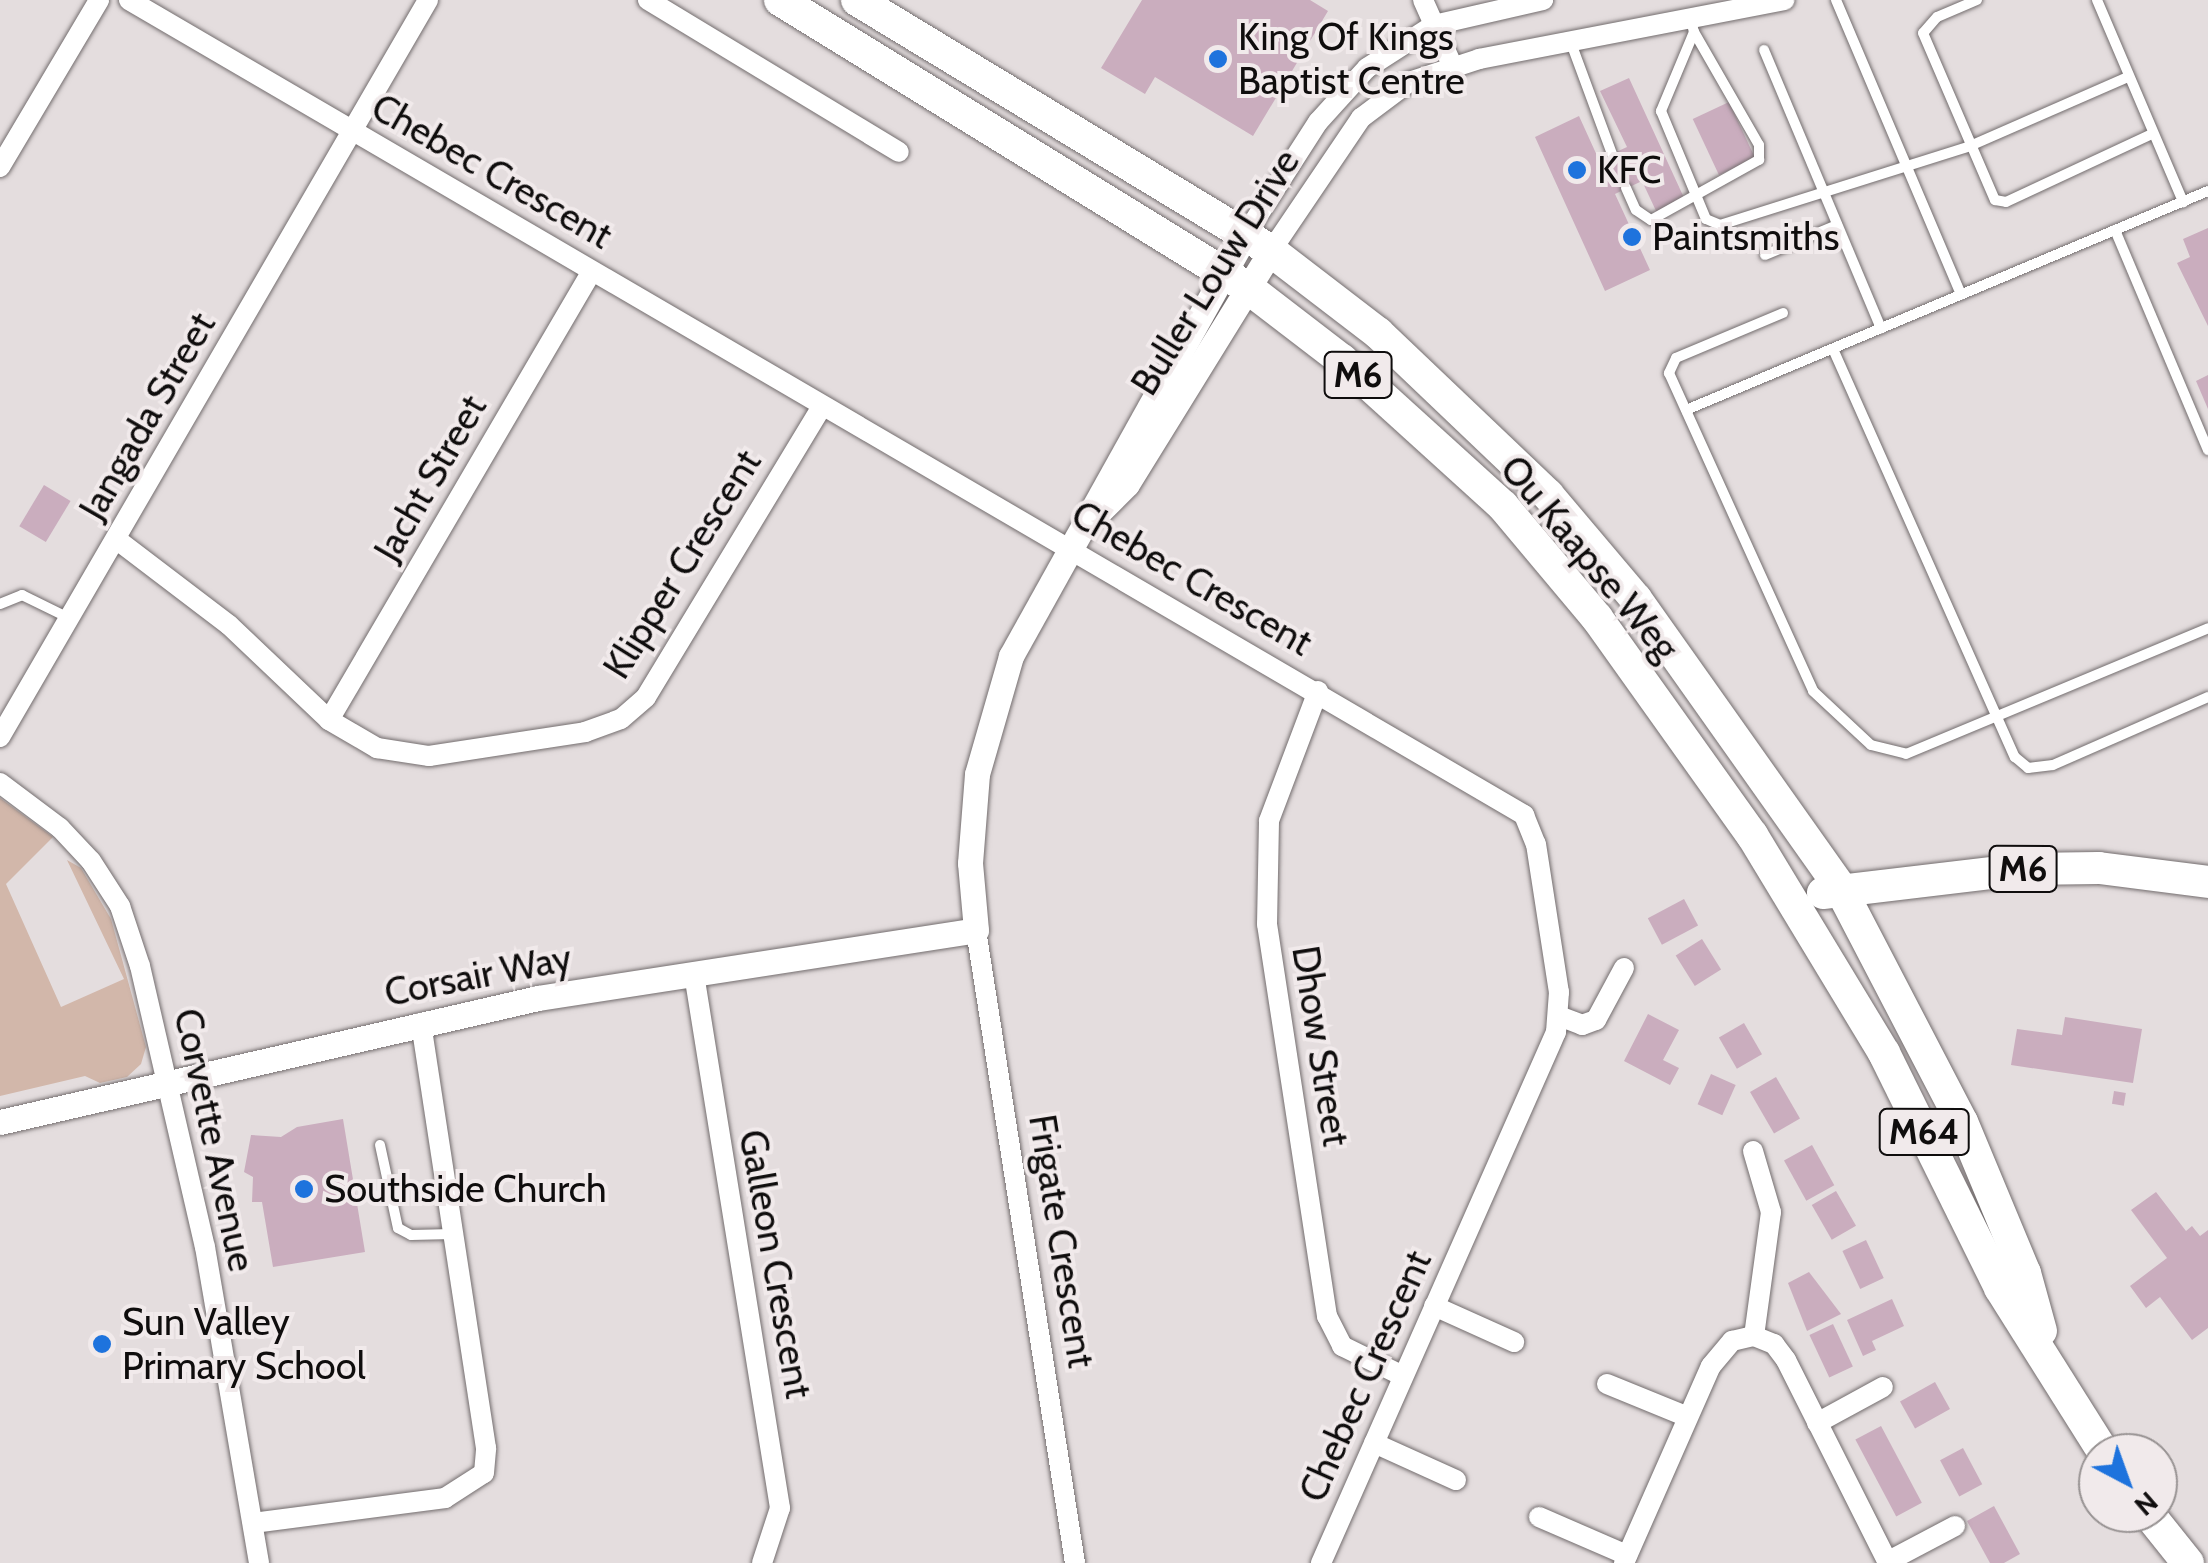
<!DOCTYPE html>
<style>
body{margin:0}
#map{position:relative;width:2208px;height:1563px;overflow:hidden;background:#e4ddde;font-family:Cabin,sans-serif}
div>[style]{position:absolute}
.green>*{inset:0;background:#d2b7aa}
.building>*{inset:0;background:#caadbe;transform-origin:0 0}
.roads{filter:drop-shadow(0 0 2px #736d6e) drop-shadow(0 0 2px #736d6e)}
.service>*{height:10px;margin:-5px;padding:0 5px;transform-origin:5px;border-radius:5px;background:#fff}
.minor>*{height:20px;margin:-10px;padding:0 10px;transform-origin:10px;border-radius:10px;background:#fff}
.tertiary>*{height:25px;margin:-12.5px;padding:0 12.5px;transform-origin:12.5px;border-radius:12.5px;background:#fff}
.primary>*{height:32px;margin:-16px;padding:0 16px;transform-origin:16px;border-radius:16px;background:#fff}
.dots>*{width:28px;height:28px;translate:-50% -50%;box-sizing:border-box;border:5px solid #f1eaeb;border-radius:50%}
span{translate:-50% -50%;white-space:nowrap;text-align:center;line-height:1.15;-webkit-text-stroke:8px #f1eaeb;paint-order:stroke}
.shield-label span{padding:2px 8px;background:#f1eaeb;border:2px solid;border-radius:8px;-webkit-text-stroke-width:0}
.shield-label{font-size:35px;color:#0f0d0d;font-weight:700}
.poi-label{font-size:38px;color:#0f0d0d}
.left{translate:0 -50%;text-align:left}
.street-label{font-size:38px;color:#0f0d0d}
.north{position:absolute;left:2078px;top:1433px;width:100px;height:100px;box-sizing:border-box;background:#f1eaeb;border:2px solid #979292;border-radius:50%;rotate:139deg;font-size:28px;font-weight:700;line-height:40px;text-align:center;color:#0f0d0d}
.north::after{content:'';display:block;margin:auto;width:35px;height:45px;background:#1e73dd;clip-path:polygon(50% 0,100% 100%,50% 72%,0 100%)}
</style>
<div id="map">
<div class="green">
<div style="clip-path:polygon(0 798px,53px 837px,6px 884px,61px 1007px,124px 979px,67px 860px,81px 868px,111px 919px,146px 1047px,141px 1064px,127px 1077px,100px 1083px,85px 1076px,0 1096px)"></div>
</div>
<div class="building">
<div style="clip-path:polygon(1142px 0,1310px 0,1328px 11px,1253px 136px,1155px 77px,1145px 94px,1101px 68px)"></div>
<div style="clip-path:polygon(1629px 78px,1685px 200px,1657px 213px,1642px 181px,1615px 194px,1650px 270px,1605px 291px,1535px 137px,1579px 116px,1599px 160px,1627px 147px,1600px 91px)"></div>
<div style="left:1729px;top:102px;width:62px;height:40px;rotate:65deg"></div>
<div style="clip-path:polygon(2208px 228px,2208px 326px,2177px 263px,2190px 257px,2183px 239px)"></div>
<div style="clip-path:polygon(2208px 375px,2208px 409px,2196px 381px)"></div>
<div style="left:44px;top:485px;width:31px;height:48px;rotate:31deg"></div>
<div style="left:1684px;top:899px;width:30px;height:41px;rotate:62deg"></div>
<div style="left:1702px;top:939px;width:36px;height:31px;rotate:58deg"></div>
<div style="clip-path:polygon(1648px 1014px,1679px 1030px,1663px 1060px,1679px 1068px,1670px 1085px,1624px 1061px)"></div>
<div style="clip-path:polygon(2065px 1017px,2142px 1029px,2133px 1083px,2011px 1065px,2017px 1029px,2062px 1035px)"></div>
<div style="left:1744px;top:1023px;width:36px;height:29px;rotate:60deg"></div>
<div style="left:1711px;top:1074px;width:27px;height:33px;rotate:24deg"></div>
<div style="left:1776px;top:1077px;width:48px;height:30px;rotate:60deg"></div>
<div style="left:2114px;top:1091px;width:12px;height:13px;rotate:9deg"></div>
<div style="clip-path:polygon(343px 1119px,365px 1252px,273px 1267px,262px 1202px,252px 1202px,253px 1177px,244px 1172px,251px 1135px,281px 1137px,297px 1127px)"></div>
<div style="left:1812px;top:1145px;width:46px;height:32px;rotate:61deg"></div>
<div style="left:1836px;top:1191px;width:40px;height:28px;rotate:60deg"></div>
<div style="clip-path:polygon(2156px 1192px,2186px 1231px,2192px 1226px,2200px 1236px,2208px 1230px,2208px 1328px,2192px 1340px,2160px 1297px,2146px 1308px,2130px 1286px,2167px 1258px,2131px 1210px)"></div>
<div style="left:1866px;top:1240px;width:42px;height:26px;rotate:65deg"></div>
<div style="clip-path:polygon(1809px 1272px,1841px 1314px,1807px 1331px,1788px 1283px)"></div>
<div style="clip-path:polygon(1892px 1299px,1904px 1326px,1872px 1341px,1876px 1350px,1863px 1356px,1847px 1320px)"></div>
<div style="left:1833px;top:1324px;width:47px;height:26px;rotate:65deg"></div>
<div style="left:1935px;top:1382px;width:31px;height:40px;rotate:61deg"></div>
<div style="left:1881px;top:1426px;width:87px;height:29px;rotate:62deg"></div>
<div style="left:1963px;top:1448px;width:41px;height:26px;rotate:62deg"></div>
<div style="clip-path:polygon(1994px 1506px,2020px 1554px,2004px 1563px,1990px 1563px,1967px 1521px)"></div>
</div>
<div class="roads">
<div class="service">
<div style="left:1836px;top:0;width:320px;rotate:67deg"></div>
<div style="left:1977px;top:0;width:43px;rotate:157deg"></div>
<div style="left:1937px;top:17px;width:21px;rotate:131deg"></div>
<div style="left:1923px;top:33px;width:182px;rotate:66.7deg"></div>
<div style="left:1995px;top:200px;width:11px;rotate:10deg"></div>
<div style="left:2006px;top:202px;width:161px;rotate:-25deg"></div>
<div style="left:2097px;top:0;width:220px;rotate:66.9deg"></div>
<div style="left:1690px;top:17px;width:16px;rotate:75deg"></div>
<div style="left:1694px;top:32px;width:86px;rotate:112.7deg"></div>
<div style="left:1661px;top:111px;width:117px;rotate:67.4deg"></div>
<div style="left:1706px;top:219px;width:15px;rotate:23deg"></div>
<div style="left:1720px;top:225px;width:262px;rotate:-17.5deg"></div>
<div style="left:1970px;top:146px;width:172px;rotate:-23.6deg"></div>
<div style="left:1571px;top:43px;width:118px;rotate:69.7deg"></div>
<div style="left:1764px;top:50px;width:302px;rotate:67.2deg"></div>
<div style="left:1626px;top:188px;width:24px;rotate:66deg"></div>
<div style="left:1636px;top:210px;width:18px;rotate:34deg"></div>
<div style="left:1651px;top:220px;width:124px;rotate:-29.1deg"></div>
<div style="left:1759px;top:160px;width:15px;rotate:-90deg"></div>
<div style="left:1759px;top:145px;width:130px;rotate:-119.9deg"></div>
<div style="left:2115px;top:230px;width:239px;rotate:67.1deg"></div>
<div style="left:1765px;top:255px;width:78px;rotate:-22.6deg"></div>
<div style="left:1783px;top:313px;width:116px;rotate:157.2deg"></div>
<div style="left:1676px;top:358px;width:17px;rotate:115deg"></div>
<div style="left:1669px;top:373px;width:349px;rotate:65.6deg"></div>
<div style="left:1813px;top:691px;width:79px;rotate:43deg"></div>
<div style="left:1871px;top:745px;width:36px;rotate:14deg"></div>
<div style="left:1906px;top:754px;width:327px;rotate:-22.6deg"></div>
<div style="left:1833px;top:349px;width:447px;rotate:66deg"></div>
<div style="left:2015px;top:757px;width:17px;rotate:40deg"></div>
<div style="left:2028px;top:768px;width:25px;rotate:-7deg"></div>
<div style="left:2053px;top:765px;width:169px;rotate:-23.7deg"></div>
<div style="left:1686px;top:410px;width:566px;rotate:-22.76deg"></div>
<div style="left:0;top:604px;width:24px;rotate:-22deg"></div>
<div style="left:22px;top:595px;width:52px;rotate:26.1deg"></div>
<div style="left:380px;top:1145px;width:85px;rotate:77.8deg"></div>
<div style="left:398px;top:1228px;width:15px;rotate:28deg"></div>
<div style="left:411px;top:1235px;width:42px;rotate:-1.4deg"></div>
</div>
<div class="minor">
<div style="left:129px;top:0;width:1616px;rotate:30.29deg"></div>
<div style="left:1524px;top:815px;width:31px;rotate:68deg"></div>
<div style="left:1536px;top:844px;width:150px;rotate:81.2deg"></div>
<div style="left:1559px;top:992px;width:40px;rotate:94.3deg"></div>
<div style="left:1556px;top:1032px;width:581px;rotate:113.87deg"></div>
<div style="left:648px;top:0;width:293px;rotate:31.2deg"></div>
<div style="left:1423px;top:0;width:73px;rotate:65.9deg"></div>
<div style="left:0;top:167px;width:194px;rotate:-59.3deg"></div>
<div style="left:1246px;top:234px;width:133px;rotate:-57.3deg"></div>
<div style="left:1318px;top:122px;width:73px;rotate:-47.8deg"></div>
<div style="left:1367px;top:68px;width:80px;rotate:-32.7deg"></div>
<div style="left:1434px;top:25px;width:112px;rotate:-12.9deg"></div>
<div style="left:1271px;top:251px;width:161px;rotate:-55.9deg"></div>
<div style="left:1361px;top:118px;width:60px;rotate:-36.9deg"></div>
<div style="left:1409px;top:82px;width:74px;rotate:-18.2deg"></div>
<div style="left:1479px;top:59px;width:311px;rotate:-10.9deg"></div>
<div style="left:116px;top:539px;width:142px;rotate:37.3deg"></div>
<div style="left:229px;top:625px;width:138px;rotate:43.5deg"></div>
<div style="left:329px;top:720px;width:56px;rotate:30.3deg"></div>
<div style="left:377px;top:748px;width:53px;rotate:8.7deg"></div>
<div style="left:429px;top:756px;width:158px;rotate:-8.7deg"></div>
<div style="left:585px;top:732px;width:38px;rotate:-20deg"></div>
<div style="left:621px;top:719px;width:33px;rotate:-41deg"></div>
<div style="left:646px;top:697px;width:340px;rotate:-58.8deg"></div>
<div style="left:1318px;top:691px;width:139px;rotate:110.7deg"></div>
<div style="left:1269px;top:821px;width:103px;rotate:91.1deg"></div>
<div style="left:1267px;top:924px;width:397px;rotate:81.3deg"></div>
<div style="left:1327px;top:1316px;width:34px;rotate:63deg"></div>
<div style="left:1342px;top:1346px;width:68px;rotate:26.2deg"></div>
<div style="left:329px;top:720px;width:520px;rotate:-59.64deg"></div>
<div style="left:0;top:737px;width:852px;rotate:-59.85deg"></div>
<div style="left:0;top:783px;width:75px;rotate:36.9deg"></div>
<div style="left:60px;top:828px;width:45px;rotate:46.8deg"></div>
<div style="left:91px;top:861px;width:54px;rotate:57.2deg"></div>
<div style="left:120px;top:906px;width:63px;rotate:71.6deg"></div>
<div style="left:140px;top:966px;width:288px;rotate:77deg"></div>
<div style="left:205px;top:1247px;width:321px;rotate:80.3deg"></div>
<div style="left:976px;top:930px;width:641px;rotate:81.11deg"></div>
<div style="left:694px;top:974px;width:541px;rotate:80.85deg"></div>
<div style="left:780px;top:1508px;width:58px;rotate:108.1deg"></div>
<div style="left:1559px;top:1016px;width:25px;rotate:21deg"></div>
<div style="left:1582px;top:1025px;width:15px;rotate:-20deg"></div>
<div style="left:1596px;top:1020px;width:59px;rotate:-61.7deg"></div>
<div style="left:1753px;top:1151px;width:64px;rotate:73.6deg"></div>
<div style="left:1771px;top:1212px;width:125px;rotate:97.8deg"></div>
<div style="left:1434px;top:1306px;width:88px;rotate:24.2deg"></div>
<div style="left:1607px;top:1384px;width:87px;rotate:22.2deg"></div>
<div style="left:1817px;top:1423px;width:75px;rotate:-28.6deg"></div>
<div style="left:1374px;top:1443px;width:90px;rotate:24.3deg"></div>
<div style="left:1539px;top:1517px;width:96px;rotate:23.4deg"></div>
<div style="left:253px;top:1523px;width:194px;rotate:-7.4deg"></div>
<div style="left:445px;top:1498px;width:46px;rotate:-32.7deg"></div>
<div style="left:484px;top:1473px;width:25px;rotate:-85deg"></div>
<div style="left:486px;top:1448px;width:430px;rotate:-98.7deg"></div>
<div style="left:1887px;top:1562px;width:77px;rotate:-27.9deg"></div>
<div style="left:1624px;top:1563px;width:215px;rotate:-66.2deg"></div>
<div style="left:1711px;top:1366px;width:33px;rotate:-50deg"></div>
<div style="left:1732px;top:1341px;width:23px;rotate:-13deg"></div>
<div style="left:1754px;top:1336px;width:22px;rotate:22deg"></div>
<div style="left:1774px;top:1344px;width:20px;rotate:53deg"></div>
<div style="left:1786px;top:1360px;width:227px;rotate:63.3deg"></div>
</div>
<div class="tertiary">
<div style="left:1097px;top:514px;width:42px;rotate:-45deg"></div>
<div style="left:1127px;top:484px;width:274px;rotate:-58.3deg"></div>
<div style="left:0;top:1122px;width:552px;rotate:-12.98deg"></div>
<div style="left:538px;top:998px;width:443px;rotate:-8.8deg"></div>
<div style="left:976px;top:930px;width:67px;rotate:-95.1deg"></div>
<div style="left:970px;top:863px;width:89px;rotate:-85.5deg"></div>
<div style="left:977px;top:774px;width:123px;rotate:-73.9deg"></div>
<div style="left:1011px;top:656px;width:483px;rotate:-60.9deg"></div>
</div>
<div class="primary">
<div style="left:780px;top:0;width:550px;rotate:31.61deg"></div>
<div style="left:1248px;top:288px;width:118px;rotate:37.5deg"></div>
<div style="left:1342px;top:360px;width:217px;rotate:42.2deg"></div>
<div style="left:1503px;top:506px;width:146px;rotate:50deg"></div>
<div style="left:1597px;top:618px;width:267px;rotate:54.5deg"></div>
<div style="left:1752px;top:835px;width:255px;rotate:58.8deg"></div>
<div style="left:1884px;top:1053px;width:262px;rotate:63.7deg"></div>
<div style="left:2000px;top:1288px;width:195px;rotate:57.8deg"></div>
<div style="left:857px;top:0;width:484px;rotate:31.2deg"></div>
<div style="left:1271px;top:251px;width:135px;rotate:37.5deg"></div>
<div style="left:1378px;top:333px;width:235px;rotate:43.6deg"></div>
<div style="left:1548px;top:495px;width:136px;rotate:49.8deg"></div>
<div style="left:1636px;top:599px;width:352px;rotate:54.7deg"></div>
<div style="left:1839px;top:886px;width:266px;rotate:62.5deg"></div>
<div style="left:1962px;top:1122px;width:164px;rotate:67.4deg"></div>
<div style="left:2025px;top:1273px;width:60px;rotate:74.6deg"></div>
<div style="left:1823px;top:893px;width:202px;rotate:-6.8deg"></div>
<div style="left:2024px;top:869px;width:75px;rotate:-0.8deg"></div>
<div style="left:2099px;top:868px;width:110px;rotate:7.3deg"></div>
<div style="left:2148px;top:1513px;width:64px;rotate:51.3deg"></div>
</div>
</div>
<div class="dots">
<div style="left:1218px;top:59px;background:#1e73dd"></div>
<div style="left:1577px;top:170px;background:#1e73dd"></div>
<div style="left:1632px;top:237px;background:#1e73dd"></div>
<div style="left:304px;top:1189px;background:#1e73dd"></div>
<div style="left:102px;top:1344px;background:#1e73dd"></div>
</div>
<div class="shield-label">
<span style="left:1358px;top:375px">M6</span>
<span style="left:2023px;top:869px">M6</span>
<span style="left:1924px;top:1132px">M64</span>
</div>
<div class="poi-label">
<span class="left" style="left:1238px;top:59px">King Of Kings<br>Baptist Centre</span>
<span class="left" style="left:1597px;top:170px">KFC</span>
<span class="left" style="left:1652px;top:237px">Paintsmiths</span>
<span class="left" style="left:324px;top:1189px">Southside Church</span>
<span class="left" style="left:122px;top:1344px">Sun Valley<br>Primary School</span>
</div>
<div class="street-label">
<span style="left:492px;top:171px;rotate:30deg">Chebec Crescent</span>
<span style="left:1215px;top:272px;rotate:-58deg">Buller Louw Drive</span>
<span style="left:147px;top:416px;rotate:-60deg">Jangada Street</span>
<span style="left:430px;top:478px;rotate:-60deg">Jacht Street</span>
<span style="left:1590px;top:558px;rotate:50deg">Ou Kaapse Weg</span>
<span style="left:682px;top:564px;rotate:-58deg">Klipper Crescent</span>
<span style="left:1192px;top:578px;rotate:30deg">Chebec Crescent</span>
<span style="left:478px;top:975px;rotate:-11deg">Corsair Way</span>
<span style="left:1321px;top:1046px;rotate:81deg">Dhow Street</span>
<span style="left:215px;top:1140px;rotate:78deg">Corvette Avenue</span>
<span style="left:1062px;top:1241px;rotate:81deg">Frigate Crescent</span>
<span style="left:776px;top:1264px;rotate:80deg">Galleon Crescent</span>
<span style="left:1365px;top:1376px;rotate:-66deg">Chebec Crescent</span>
</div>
<div class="north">N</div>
</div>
